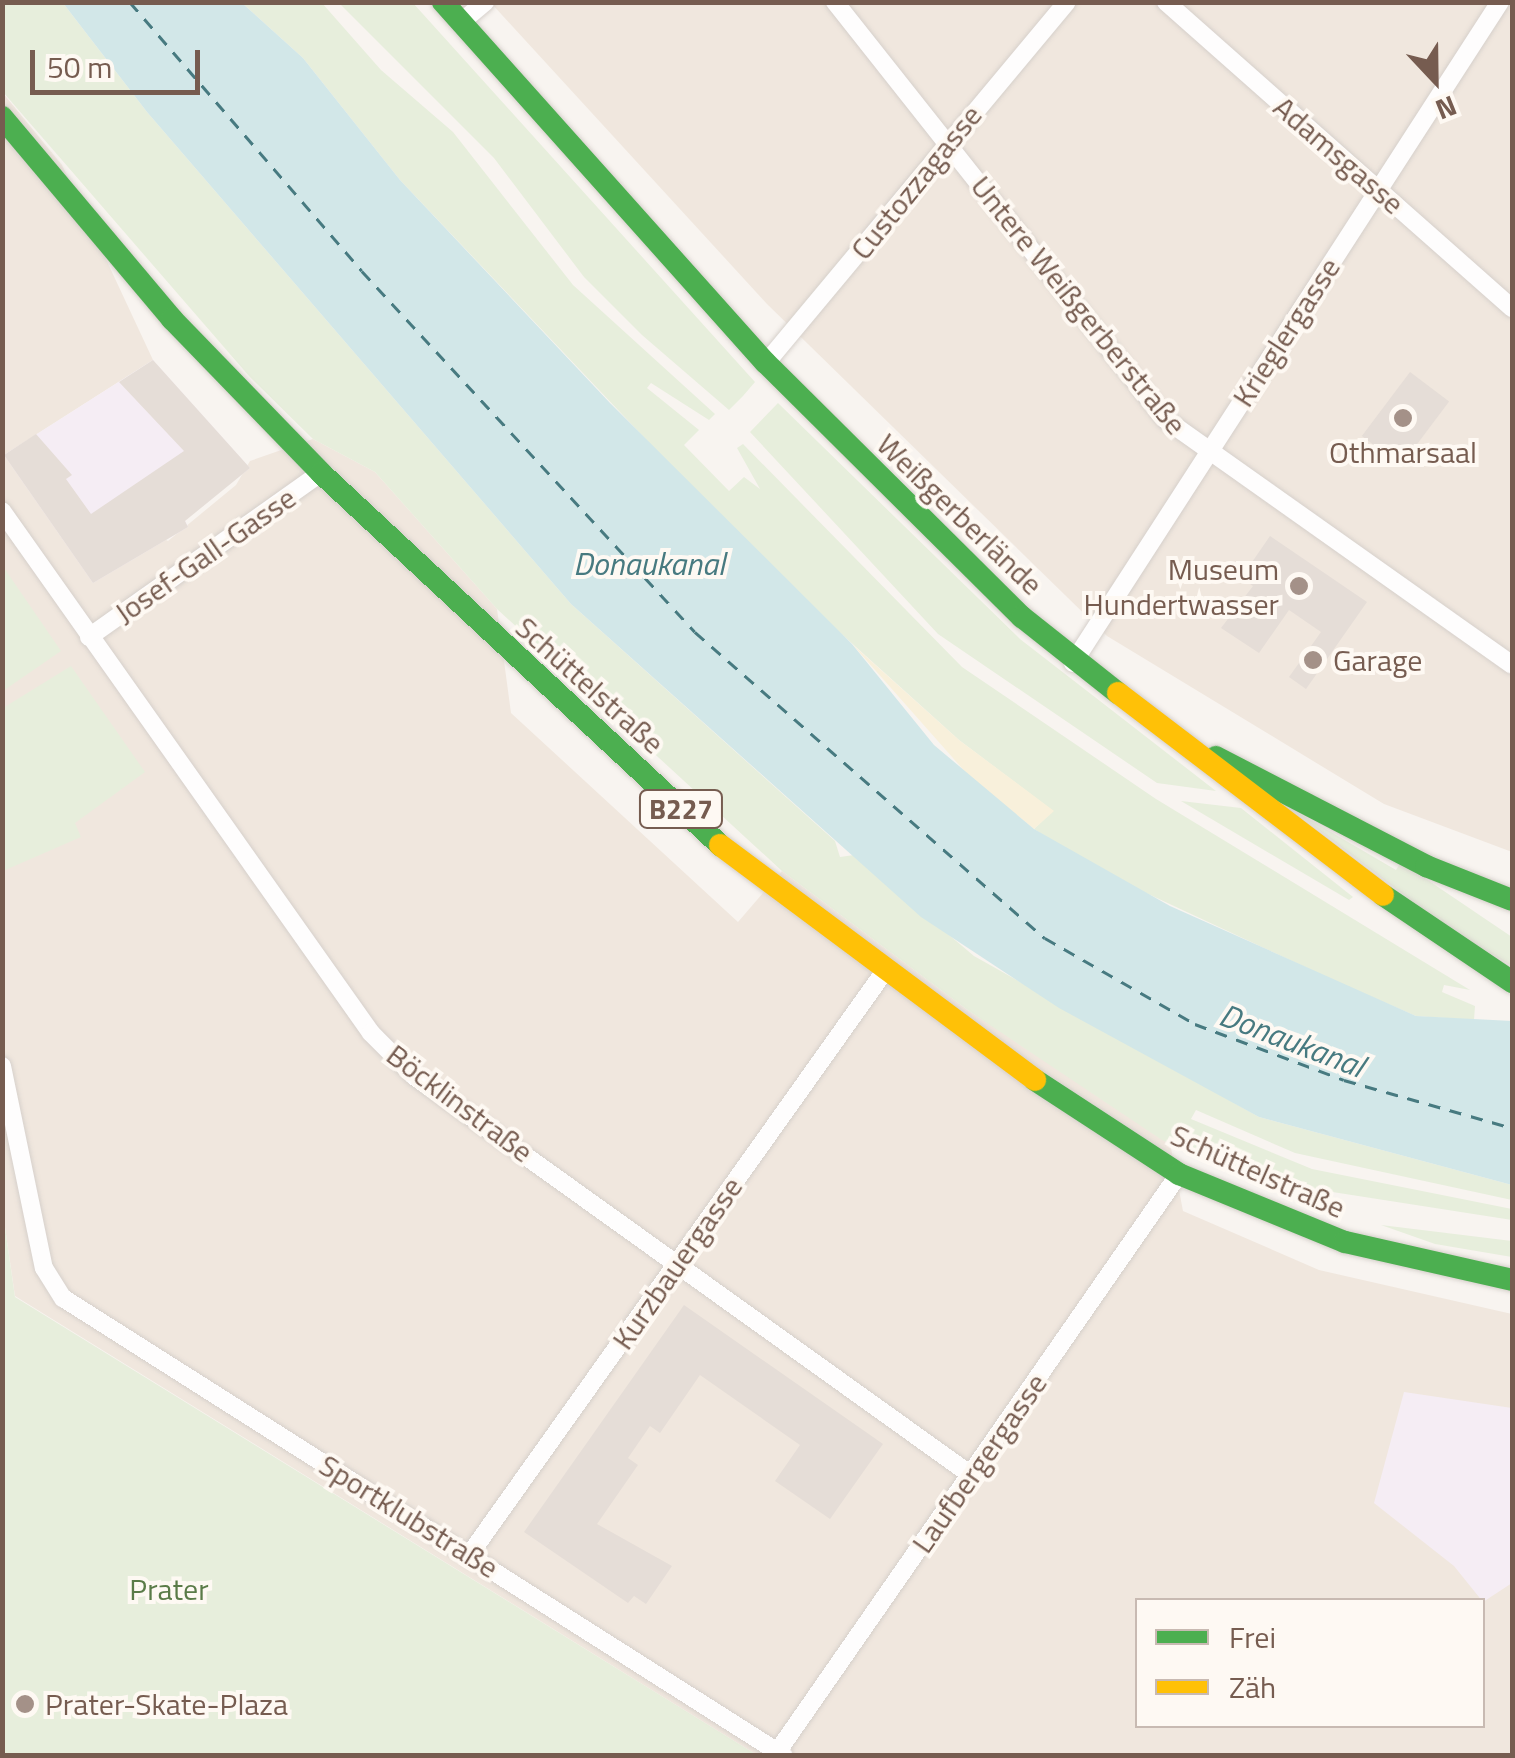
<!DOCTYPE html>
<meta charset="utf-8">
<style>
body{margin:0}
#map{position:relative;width:1515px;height:1758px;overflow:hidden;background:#f8f4f0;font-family:"Titillium Web",sans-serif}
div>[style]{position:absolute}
.residential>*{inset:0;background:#f0e7de}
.education>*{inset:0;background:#f5edf4}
.green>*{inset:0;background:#e7eedc}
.sand>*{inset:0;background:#f8f0db}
.water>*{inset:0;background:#d2e7e8}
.ferry>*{height:2.5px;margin-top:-1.25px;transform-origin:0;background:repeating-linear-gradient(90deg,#477a80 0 12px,transparent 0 22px)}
.building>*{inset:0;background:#e5ddd7;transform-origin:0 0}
.roads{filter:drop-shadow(0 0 2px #d6d0cb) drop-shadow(0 0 2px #d6d0cb)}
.street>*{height:18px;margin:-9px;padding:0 9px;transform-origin:9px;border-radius:9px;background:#fefdfd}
.fast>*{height:22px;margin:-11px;padding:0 11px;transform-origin:11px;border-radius:11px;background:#4caf50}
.slow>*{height:22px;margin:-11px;padding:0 11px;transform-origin:11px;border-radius:11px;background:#ffc107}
.dots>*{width:28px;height:28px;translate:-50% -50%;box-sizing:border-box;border:5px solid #fef9f3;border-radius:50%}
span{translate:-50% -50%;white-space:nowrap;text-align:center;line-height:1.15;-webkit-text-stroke:8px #fef9f3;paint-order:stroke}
.shield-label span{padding:2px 8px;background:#fef9f3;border:2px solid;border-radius:8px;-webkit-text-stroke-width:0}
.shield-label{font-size:28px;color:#765c50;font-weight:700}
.street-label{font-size:30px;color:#765c50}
.poi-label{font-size:30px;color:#765c50}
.right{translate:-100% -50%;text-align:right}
.left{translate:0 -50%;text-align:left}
.park-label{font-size:30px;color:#5a7b48}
.water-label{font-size:32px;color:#477a80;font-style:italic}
.frame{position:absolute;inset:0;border:5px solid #765c50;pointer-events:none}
.legend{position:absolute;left:1135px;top:1598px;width:350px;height:130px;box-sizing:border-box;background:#fef9f3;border:2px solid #c8bab2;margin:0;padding:12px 18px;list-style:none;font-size:30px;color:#765c50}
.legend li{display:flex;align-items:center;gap:20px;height:50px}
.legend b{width:50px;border:2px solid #c8bab2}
.north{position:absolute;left:1385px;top:30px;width:100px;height:100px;-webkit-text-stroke:8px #fef9f3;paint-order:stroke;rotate:158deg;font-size:28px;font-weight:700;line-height:40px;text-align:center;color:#765c50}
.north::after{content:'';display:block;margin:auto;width:35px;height:45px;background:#765c50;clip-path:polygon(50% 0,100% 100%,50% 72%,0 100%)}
.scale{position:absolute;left:30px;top:50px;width:170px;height:45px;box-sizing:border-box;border:5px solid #765c50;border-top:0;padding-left:12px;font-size:30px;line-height:35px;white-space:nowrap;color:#765c50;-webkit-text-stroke:8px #fef9f3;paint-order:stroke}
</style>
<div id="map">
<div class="residential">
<div style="clip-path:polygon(491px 3px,1512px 3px,1512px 852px,1384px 804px,1107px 636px,767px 304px)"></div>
<div style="clip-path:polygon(evenodd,2px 92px,62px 165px,153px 360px,4px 455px,168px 541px,236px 485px,250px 461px,313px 439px,375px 472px,497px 609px,511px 713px,738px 922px,782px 871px,969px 1011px,1169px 1138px,1183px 1211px,1319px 1270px,1512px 1314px,1512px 1755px,757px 1755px,15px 1296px,2px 1207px,2px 92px,1138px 1600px,1482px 1600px,1482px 1726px,1138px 1726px,1138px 1600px)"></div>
</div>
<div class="education">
<div style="clip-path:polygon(153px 360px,250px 468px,185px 520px,188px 527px,93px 583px,4px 455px)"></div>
<div style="clip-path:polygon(1404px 1392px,1512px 1408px,1512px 1583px,1483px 1602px,1454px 1566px,1374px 1503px)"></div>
</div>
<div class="green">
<div style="clip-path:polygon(2px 3px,63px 3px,147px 112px,571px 604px,835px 841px,840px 857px,854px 855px,974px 956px,1259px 1117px,1512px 1185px,1512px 1200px,1295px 1153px,1196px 1110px,1191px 1119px,1312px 1169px,1512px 1209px,1512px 1220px,1249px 1179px,1162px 1140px,969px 1011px,782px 871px,497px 609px,375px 472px,313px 439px,249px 376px,3px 92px)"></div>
<div style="clip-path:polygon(242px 3px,322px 3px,381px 70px,453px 132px,573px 285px,715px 414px,709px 420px,651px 383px,647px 388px,699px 430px,684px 445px,729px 491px,744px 477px,760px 489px,737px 448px,743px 444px,962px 667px,1156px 799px,1470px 990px,1444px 985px,1442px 992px,1475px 1006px,1474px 1020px,1416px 1016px,1335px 981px,1099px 871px,1034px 829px,1053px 811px,959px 740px,764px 564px,400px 180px,303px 58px)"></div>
<div style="clip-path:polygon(339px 3px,413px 3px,755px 382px,743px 396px,729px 410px,642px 335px,584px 277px,494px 158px)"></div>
<div style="clip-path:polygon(778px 403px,1020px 639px,1216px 791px,1157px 783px,938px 634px,750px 432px)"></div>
<div style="clip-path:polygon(2px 565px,61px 651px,3px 691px,2px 691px)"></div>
<div style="clip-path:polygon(71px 666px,145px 772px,75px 823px,81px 837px,3px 871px,3px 708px)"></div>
<div style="clip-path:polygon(1181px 801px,1241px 808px,1353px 897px,1349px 900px)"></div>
<div style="clip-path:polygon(1290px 808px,1396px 870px,1401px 862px,1512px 937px,1512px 966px,1450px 930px)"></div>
<div style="clip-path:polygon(2px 1207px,15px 1297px,757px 1755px,3px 1755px)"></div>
<div style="clip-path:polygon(1381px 1225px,1512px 1241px,1512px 1257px,1435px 1244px)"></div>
</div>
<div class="sand">
<div style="clip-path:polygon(852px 644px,959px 740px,1054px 811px,1034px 829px,968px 775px)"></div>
</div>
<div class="water">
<div style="clip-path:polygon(63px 3px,242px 3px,303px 58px,400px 180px,610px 403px,852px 644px,934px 745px,1034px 829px,1170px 906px,1416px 1016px,1512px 1021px,1512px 1185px,1259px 1117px,1059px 1008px,921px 917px,571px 604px,147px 112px)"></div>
</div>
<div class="ferry">
<div style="left:130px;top:2px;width:355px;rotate:49.2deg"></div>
<div style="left:362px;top:271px;width:491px;rotate:47.3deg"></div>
<div style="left:695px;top:632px;width:465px;rotate:41.2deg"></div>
<div style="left:1045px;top:938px;width:173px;rotate:29.8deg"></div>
<div style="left:1195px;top:1024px;width:159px;rotate:20.6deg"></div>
<div style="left:1344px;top:1080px;width:175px;rotate:15.9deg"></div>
</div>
<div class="building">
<div style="clip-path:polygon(153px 360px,250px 468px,185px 521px,188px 527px,93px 583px,4px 455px,36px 434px,72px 475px,66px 479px,91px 514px,184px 451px,119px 382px)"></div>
<div style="left:1410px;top:372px;width:49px;height:80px;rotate:37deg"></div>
<div style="clip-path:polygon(1270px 536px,1367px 602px,1306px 689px,1289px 677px,1321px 632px,1289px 610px,1259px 653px,1221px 628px,1253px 586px,1241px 578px)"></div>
<div style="clip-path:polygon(684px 1305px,883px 1444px,830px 1519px,775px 1481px,800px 1445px,700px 1375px,660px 1433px,650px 1426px,628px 1458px,638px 1465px,597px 1524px,672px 1566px,646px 1604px,634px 1596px,628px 1603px,524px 1532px)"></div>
</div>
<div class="roads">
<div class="street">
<div style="left:835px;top:2px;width:532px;rotate:51.64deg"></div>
<div style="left:1165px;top:419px;width:425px;rotate:35.3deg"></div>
<div style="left:1166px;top:2px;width:462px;rotate:41.5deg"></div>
<div style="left:460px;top:23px;width:33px;rotate:-40deg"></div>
<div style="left:766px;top:363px;width:470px;rotate:-50.2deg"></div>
<div style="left:2px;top:511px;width:639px;rotate:54.74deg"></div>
<div style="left:371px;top:1033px;width:61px;rotate:45deg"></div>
<div style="left:414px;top:1076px;width:685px;rotate:35.62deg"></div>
<div style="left:89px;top:637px;width:284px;rotate:-35.3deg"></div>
<div style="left:1073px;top:663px;width:787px;rotate:-57.14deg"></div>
<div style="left:2px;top:1066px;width:206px;rotate:78.3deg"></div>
<div style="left:44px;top:1268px;width:36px;rotate:58deg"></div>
<div style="left:63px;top:1298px;width:854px;rotate:32.42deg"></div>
<div style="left:470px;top:1554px;width:714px;rotate:-54.57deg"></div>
<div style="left:778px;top:1751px;width:703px;rotate:-55.2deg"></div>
</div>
<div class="fast">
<div style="left:443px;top:2px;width:484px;rotate:48.2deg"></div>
<div style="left:766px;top:363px;width:361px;rotate:44.8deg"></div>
<div style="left:1022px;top:617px;width:122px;rotate:38.4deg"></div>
<div style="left:2px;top:117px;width:264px;rotate:49.9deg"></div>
<div style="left:172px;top:319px;width:214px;rotate:45.9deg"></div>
<div style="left:321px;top:473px;width:546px;rotate:42.99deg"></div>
<div style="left:1216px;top:757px;width:237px;rotate:27.4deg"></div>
<div style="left:1426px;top:866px;width:92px;rotate:21.6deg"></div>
<div style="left:1383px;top:895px;width:156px;rotate:34deg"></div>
<div style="left:1035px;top:1080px;width:172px;rotate:33.1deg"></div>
<div style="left:1179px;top:1174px;width:179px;rotate:22.3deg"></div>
<div style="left:1345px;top:1242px;width:171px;rotate:12.8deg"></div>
</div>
<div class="slow">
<div style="left:1118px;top:693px;width:333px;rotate:37.3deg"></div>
<div style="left:720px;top:845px;width:393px;rotate:36.7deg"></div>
</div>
</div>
<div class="dots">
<div style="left:1403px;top:418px;background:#a49188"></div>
<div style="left:1299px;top:586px;background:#a49188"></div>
<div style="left:1313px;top:660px;background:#a49188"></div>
<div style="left:25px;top:1704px;background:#a49188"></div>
</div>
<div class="shield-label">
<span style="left:681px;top:809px">B227</span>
</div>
<div class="street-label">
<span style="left:1339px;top:155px;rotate:41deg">Adamsgasse</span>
<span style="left:916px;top:182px;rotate:-51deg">Custozzagasse</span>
<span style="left:1079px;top:305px;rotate:51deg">Untere Weißgerberstraße</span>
<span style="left:1286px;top:332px;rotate:-57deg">Krieglergasse</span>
<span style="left:960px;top:514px;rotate:44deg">Weißgerberlände</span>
<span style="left:205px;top:555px;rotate:-35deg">Josef-Gall-Gasse</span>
<span style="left:590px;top:685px;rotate:42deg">Schüttelstraße</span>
<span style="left:460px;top:1103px;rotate:37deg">Böcklinstraße</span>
<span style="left:1258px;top:1171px;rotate:24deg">Schüttelstraße</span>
<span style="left:677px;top:1263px;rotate:-55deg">Kurzbauergasse</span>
<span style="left:979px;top:1463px;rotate:-55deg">Laufbergergasse</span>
<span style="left:409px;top:1516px;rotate:32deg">Sportklubstraße</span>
</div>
<div class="poi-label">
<span style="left:1403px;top:452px">Othmarsaal</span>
<span class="right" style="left:1279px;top:586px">Museum<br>Hundertwasser</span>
<span class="left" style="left:1333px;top:660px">Garage</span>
<span class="left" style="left:45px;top:1704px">Prater-Skate-Plaza</span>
</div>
<div class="park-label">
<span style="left:169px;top:1589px">Prater</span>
</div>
<div class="water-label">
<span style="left:649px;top:563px">Donaukanal</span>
<span style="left:1292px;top:1040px;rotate:21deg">Donaukanal</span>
</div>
<div class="frame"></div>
<ul class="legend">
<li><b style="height:12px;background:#4caf50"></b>Frei</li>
<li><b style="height:12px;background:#ffc107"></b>Zäh</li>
</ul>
<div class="north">N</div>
<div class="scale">50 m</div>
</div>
